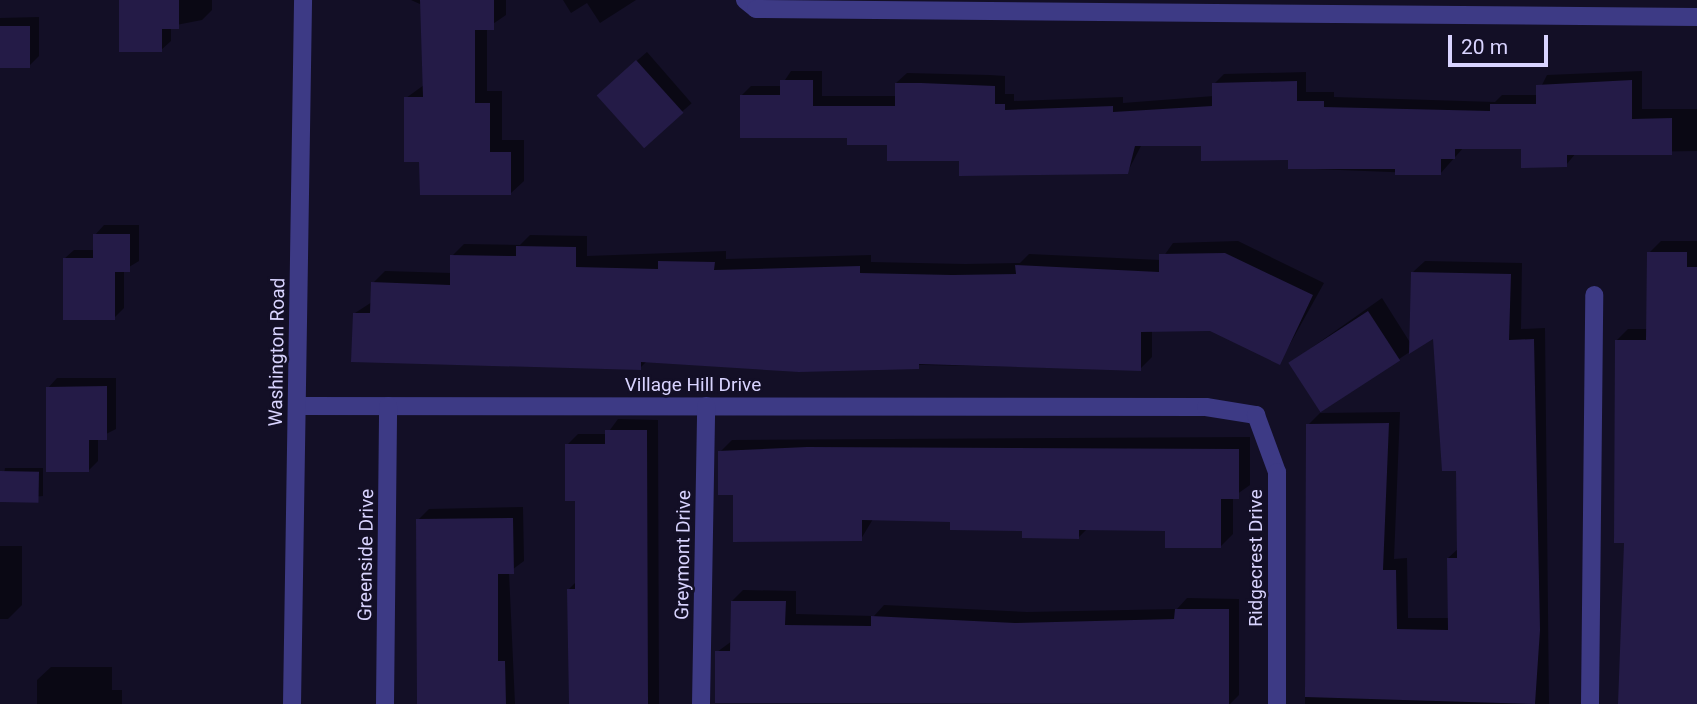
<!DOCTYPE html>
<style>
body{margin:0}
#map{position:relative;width:1697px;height:704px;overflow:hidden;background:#130f26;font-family:Roboto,sans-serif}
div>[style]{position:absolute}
.shadow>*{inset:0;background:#0007;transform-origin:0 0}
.building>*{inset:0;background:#241b47;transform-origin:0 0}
.minor>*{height:18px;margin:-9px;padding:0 9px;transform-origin:9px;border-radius:9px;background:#3d3a85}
span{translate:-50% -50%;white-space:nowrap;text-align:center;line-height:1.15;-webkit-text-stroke:5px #130f26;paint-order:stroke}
.street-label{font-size:19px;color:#d9d4ff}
.scale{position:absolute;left:1448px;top:35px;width:100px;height:32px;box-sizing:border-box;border:4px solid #d9d4ff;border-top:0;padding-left:9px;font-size:21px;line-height:24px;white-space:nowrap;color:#d9d4ff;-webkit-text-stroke:5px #130f26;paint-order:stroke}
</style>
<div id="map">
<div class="shadow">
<div style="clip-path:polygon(121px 0,212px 0,212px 10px,202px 20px,171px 26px,171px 41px,161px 50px)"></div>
<div style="clip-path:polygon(411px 0,506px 0,506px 15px,487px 28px,487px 91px,502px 91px,502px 140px,524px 140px,524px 181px,511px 193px,421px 160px,406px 98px,424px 85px,422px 5px)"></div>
<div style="clip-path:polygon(563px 0,636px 0,600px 23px,587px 3px,571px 13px)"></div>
<div style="clip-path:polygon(39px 17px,39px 56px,29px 66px,0 66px,0 18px)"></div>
<div style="left:647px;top:52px;width:68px;height:65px;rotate:49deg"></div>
<div style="clip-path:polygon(791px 71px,822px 71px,822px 96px,896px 96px,896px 83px,907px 73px,990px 75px,1005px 76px,1005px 94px,1014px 94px,1014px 101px,1123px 97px,1123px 103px,1214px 96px,1214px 84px,1224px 74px,1306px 72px,1306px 92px,1334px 92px,1334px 97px,1495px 102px,1502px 95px,1537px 95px,1547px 75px,1642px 71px,1642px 109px,1697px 109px,1697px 151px,1576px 153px,1566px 165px,1522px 147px,1464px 147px,1440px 174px,1290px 168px,1290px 158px,1202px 144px,1142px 144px,1127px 173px,961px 159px,849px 137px,741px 96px,751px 86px,781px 86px)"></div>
<div style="clip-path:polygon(104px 225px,139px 225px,139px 261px,124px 270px,124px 308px,114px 318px,64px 259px,74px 250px,95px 250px,95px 235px)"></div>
<div style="clip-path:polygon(530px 235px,587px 236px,587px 256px,726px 251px,726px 259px,871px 255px,871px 262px,965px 264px,1020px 263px,1029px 254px,1161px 260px,1173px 243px,1238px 241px,1324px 283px,1280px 362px,1211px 329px,1152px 330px,1152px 357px,1140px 369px,648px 360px,640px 368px,355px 313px,372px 302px,373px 283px,385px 271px,452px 273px,452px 256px,464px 244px,520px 245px)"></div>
<div style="clip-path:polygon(1661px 241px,1697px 241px,1697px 704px,1622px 704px,1625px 541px,1616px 341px,1628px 329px,1648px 329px,1649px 253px)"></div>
<div style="clip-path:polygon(1425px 261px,1522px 263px,1521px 329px,1545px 328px,1549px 704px,1305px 704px,1308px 425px,1320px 413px,1400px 412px,1394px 559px,1407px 558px,1408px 618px,1449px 618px,1448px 558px,1459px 548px,1457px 469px,1434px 336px,1399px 359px,1290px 363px,1382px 298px,1411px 344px,1413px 272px)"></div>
<div style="clip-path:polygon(57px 378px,116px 378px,116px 429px,98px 438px,98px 461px,88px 471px,48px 388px)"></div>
<div style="clip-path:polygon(618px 419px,658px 420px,659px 704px,571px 704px,568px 590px,577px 581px,577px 499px,567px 445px,578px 434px,607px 434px)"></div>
<div style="clip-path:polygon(1250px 437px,1250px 485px,1233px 497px,1233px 534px,1221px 546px,1167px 529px,1088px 528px,1079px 537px,952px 520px,873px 519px,861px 539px,735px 493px,720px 452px,732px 440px)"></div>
<div style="clip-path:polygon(5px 468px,43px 468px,43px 496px,0 500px)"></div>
<div style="clip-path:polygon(523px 507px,524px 561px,509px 572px,515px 704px,417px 704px,418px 520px,429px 509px)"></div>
<div style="clip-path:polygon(0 546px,22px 546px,22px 605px,8px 619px,0 619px)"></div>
<div style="clip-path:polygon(743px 590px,796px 591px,796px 614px,874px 616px,884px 605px,1027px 612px,1177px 609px,1187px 598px,1239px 599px,1239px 695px,1230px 704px,716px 701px,717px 652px,732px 641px,732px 601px)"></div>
<div style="clip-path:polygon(51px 667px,112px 667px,112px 690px,122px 690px,122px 704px,37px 704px,37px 680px)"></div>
</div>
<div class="building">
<div style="clip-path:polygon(119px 0,179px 0,179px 29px,162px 29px,162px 52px,119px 52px)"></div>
<div style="clip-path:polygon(420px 0,494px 0,494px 30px,475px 30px,475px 103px,490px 103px,490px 152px,511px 152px,511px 195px,420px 195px,419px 162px,404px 162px,404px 97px,423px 97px)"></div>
<div style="left:0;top:26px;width:30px;height:42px"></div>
<div style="left:636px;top:60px;width:71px;height:53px;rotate:48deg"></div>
<div style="clip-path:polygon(780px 80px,813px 80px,813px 106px,895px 106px,895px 83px,921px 83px,995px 86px,995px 104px,1005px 104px,1005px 110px,1113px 106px,1113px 112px,1212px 106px,1212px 83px,1297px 81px,1297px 101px,1324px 101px,1324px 107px,1490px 111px,1490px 104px,1536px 104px,1536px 85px,1632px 80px,1632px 119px,1672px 118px,1672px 155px,1567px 155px,1567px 167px,1521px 168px,1521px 149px,1455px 149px,1455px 159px,1441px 159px,1441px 175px,1395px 175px,1395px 169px,1288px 169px,1288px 160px,1201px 161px,1201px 146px,1135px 146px,1128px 174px,959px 176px,959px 161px,887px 161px,887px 145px,847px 145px,847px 138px,740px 138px,740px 95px,780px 95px)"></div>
<div style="clip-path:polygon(93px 234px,130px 234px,130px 272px,115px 272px,115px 320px,63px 320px,63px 258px,93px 258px)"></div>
<div style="clip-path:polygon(516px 246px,576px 247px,576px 267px,658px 269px,658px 261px,715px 262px,714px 270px,860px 266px,860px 273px,952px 275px,1016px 274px,1015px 265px,1159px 272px,1159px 254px,1225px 253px,1313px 295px,1280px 365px,1210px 331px,1141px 332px,1141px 371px,919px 364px,919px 369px,799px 372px,641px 362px,641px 370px,351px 362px,353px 313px,370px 313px,371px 282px,450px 285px,450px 255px,516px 256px)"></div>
<div style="clip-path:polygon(1647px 252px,1687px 252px,1687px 267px,1697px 267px,1697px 704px,1618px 704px,1624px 543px,1614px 543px,1615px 340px,1646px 340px)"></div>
<div style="clip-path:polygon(1411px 272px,1511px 274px,1509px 340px,1534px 339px,1540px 630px,1535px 704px,1305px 697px,1306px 424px,1389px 423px,1383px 570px,1396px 570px,1397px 629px,1448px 630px,1447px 558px,1457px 558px,1456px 471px,1442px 471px,1433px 339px,1409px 354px)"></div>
<div style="left:1368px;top:311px;width:59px;height:95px;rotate:57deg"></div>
<div style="clip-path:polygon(107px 386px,107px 440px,89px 440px,89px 472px,46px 472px,46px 387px)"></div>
<div style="clip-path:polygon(605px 430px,647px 430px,648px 704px,569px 704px,567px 589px,575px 589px,575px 501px,565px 501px,565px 444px,605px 444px)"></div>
<div style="clip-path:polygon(807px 447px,1239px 449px,1239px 499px,1221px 499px,1221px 548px,1165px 548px,1165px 531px,1079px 530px,1079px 539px,1022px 538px,1022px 531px,950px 530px,950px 522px,862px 520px,862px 541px,733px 542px,733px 495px,718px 495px,718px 451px)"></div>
<div style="left:0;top:471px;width:39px;height:31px;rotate:1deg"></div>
<div style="clip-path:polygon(513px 518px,514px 574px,498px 574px,498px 661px,505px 661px,506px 704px,417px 704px,416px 519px)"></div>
<div style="clip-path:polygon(731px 601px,786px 601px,785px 625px,871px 626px,871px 616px,1015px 623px,1174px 619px,1175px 609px,1229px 609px,1229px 704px,715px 703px,715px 651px,730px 651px)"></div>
</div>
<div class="minor">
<div style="left:745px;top:0;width:14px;rotate:39deg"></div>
<div style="left:756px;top:9px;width:941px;rotate:0.49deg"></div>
<div style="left:297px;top:406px;width:909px;rotate:0.06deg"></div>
<div style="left:1206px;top:407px;width:51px;rotate:9.1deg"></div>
<div style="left:1256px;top:415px;width:61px;rotate:69.8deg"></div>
<div style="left:1277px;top:472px;width:232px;rotate:90deg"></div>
<div style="left:292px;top:704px;width:704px;rotate:-89.1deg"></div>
<div style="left:385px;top:704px;width:298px;rotate:-89.4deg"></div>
<div style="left:701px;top:704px;width:298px;rotate:-89deg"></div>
<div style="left:1590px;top:704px;width:409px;rotate:-89.4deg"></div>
</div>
<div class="street-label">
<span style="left:277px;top:352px;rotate:-89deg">Washington Road</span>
<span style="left:693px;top:385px">Village Hill Drive</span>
<span style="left:366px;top:555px;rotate:-89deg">Greenside Drive</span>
<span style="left:683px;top:555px;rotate:-89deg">Greymont Drive</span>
<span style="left:1256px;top:558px;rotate:-90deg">Ridgecrest Drive</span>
</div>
<div class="scale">20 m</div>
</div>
